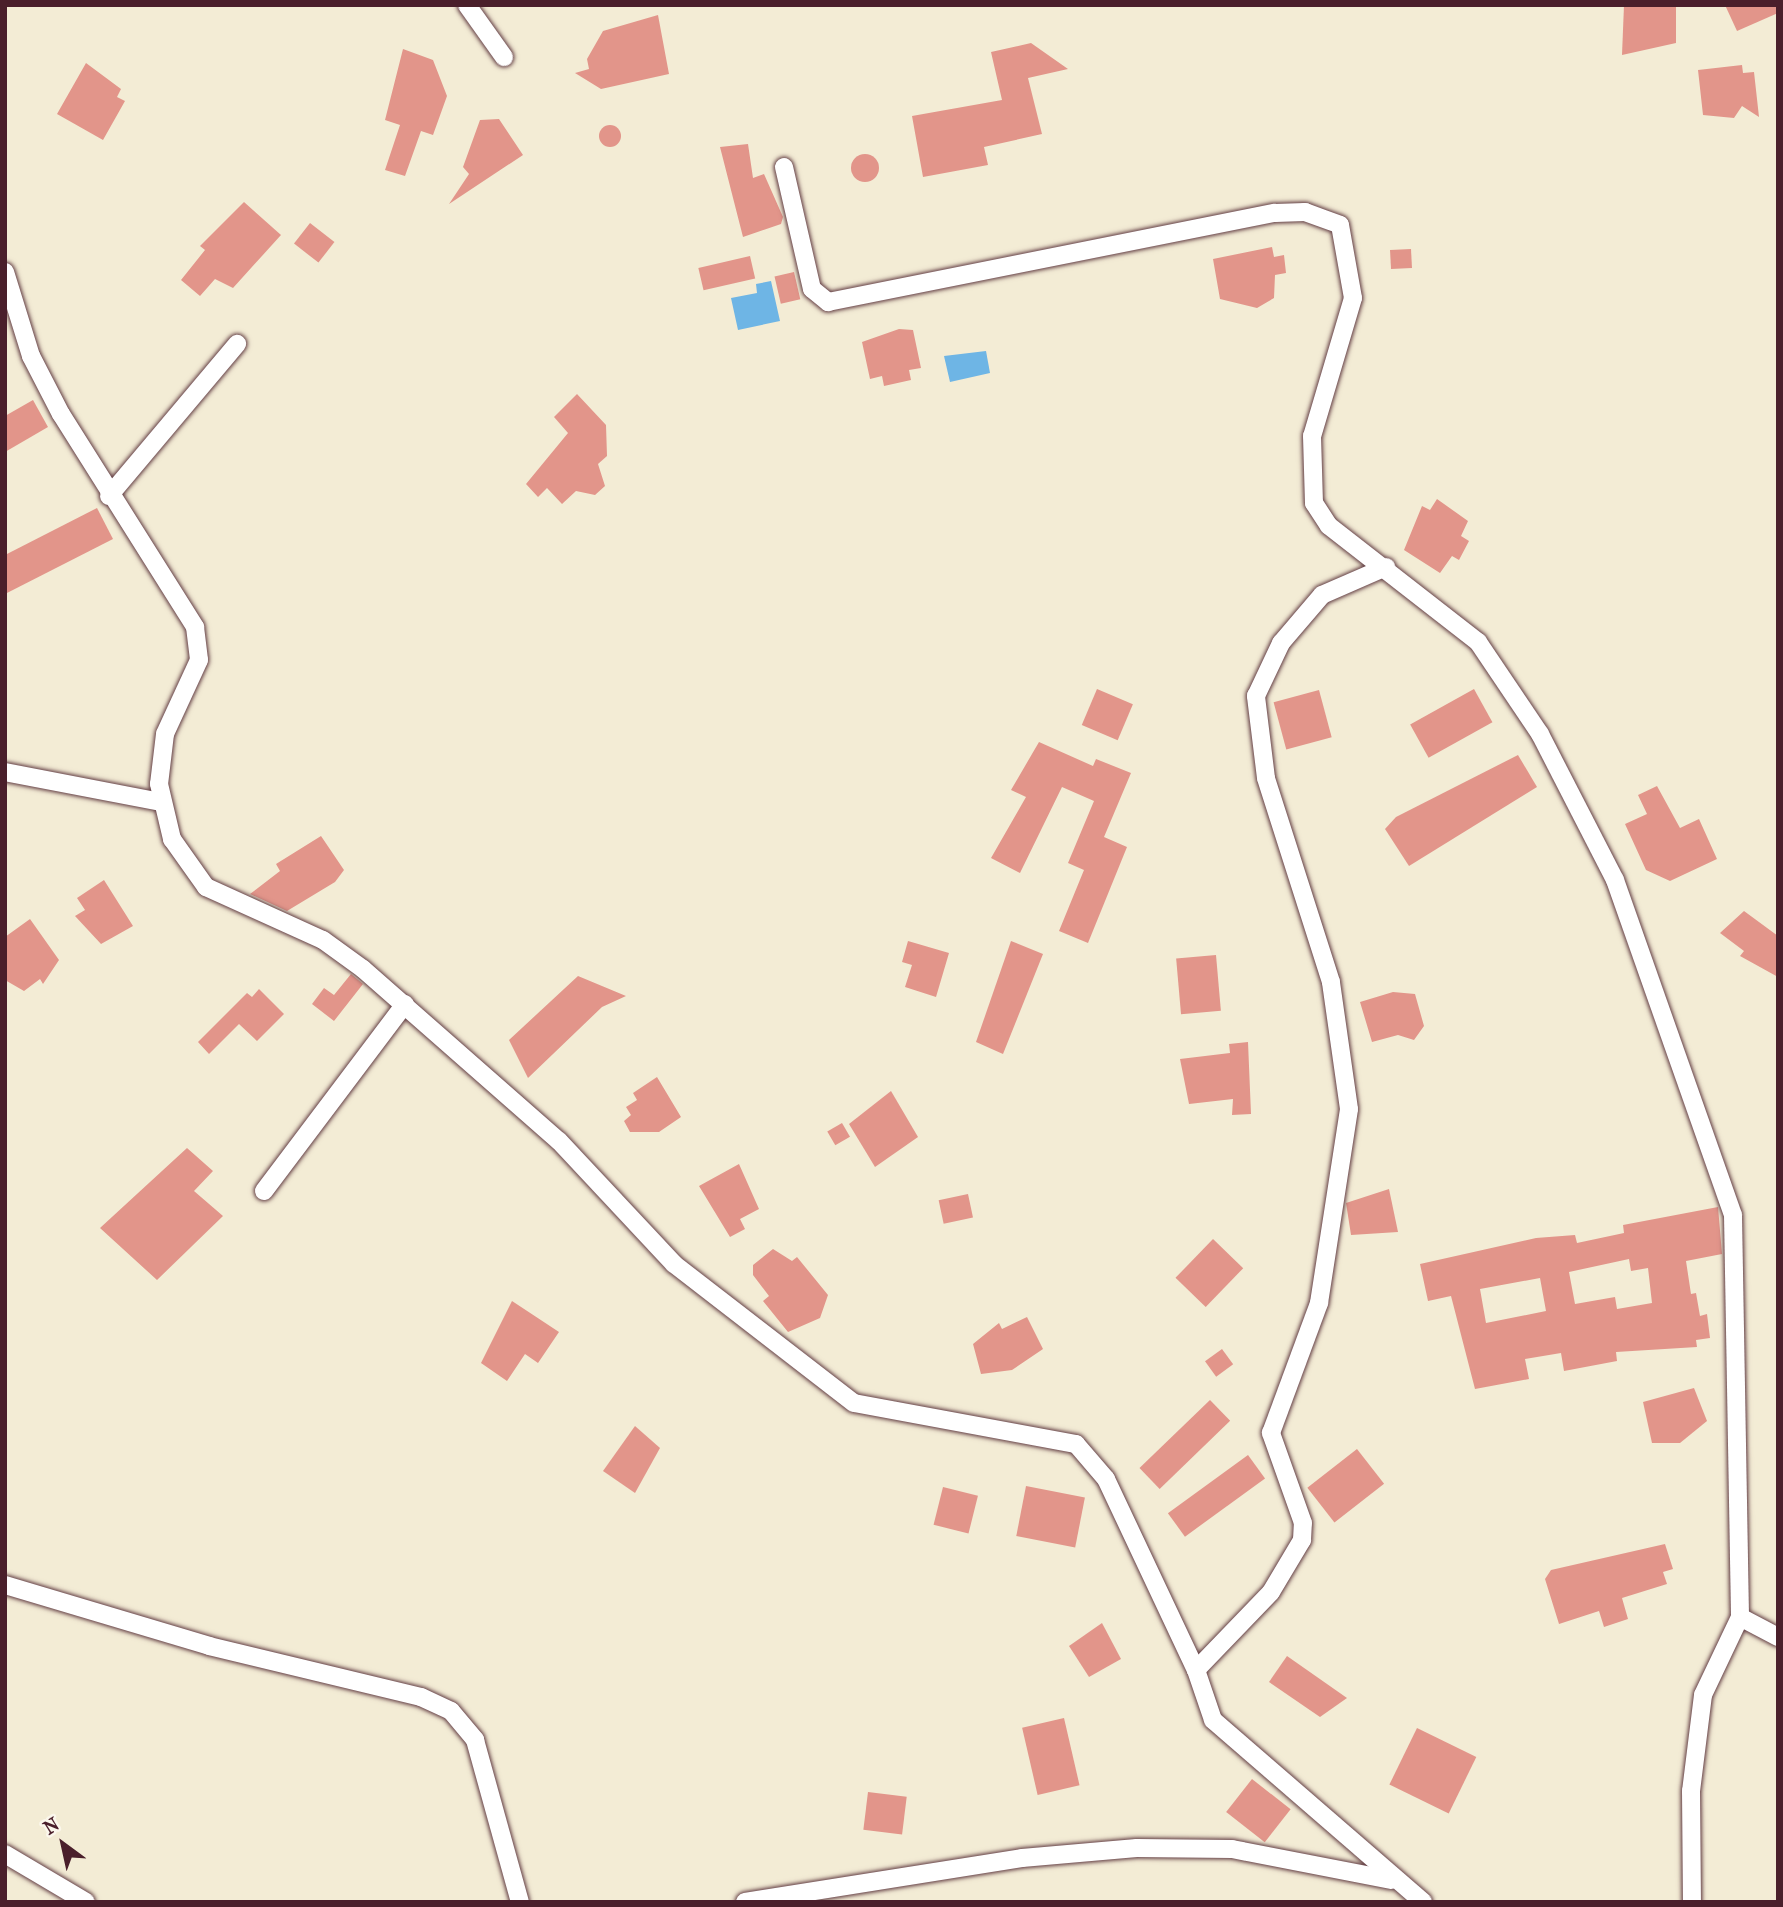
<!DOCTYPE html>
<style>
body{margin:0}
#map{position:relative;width:1783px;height:1907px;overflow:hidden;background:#f3ecd5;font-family:"IM FELL French Canon",serif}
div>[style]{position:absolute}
.water>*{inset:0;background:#6eb5e5}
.building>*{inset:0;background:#e2958a;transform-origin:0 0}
.round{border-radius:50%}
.roads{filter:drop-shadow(0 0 2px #633e44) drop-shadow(0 0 2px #633e44)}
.street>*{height:18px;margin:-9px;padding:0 9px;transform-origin:9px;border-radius:9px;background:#fff}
span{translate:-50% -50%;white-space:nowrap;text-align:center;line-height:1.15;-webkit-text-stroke:5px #fbf7ec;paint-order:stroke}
.frame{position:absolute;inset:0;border:7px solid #4a1f2b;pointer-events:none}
.north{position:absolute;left:28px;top:1809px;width:70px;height:70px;-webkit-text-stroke:5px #fbf7ec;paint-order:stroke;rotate:327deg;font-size:19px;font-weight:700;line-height:28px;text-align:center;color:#4a1f2b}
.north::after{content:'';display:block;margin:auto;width:24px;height:32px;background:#4a1f2b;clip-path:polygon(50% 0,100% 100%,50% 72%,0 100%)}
</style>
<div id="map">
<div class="water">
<div style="clip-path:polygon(771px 281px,780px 321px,738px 330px,731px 298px,757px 293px,756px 284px)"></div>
<div style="clip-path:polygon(986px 351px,990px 373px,950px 382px,944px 356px)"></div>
</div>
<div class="building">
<div style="clip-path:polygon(1624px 5px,1676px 5px,1676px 43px,1622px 55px)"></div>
<div style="clip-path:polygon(1725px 5px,1778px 5px,1778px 13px,1737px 31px)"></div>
<div style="clip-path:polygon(658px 15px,669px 74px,601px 89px,575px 73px,589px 69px,587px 59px,603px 31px)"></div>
<div style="clip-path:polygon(1031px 43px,1068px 69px,1028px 78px,1042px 134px,984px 147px,988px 165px,923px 177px,912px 116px,1002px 100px,991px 52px)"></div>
<div style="clip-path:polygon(403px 49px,433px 60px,447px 96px,433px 135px,421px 131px,405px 176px,385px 170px,400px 125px,385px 120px)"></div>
<div style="clip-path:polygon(86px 63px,121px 89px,117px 97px,125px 101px,103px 140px,57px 114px)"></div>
<div style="clip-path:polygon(1742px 65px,1743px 73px,1754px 72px,1759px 117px,1742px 106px,1734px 118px,1703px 115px,1698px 70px)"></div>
<div style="clip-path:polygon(499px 119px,523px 155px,449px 204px,469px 174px,463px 167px,480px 120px)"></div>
<div class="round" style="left:599px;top:125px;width:22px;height:22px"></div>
<div style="clip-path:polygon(748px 144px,753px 178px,764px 174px,783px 217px,781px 224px,743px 237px,720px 147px)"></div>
<div class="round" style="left:851px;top:154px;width:28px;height:28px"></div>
<div style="clip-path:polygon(244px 202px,281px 235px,233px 288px,215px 279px,200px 296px,181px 280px,205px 250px,200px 246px)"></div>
<div style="left:310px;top:223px;width:31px;height:26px;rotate:38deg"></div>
<div style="clip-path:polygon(1272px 247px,1274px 257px,1284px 255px,1286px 273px,1275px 275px,1274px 298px,1257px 308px,1220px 299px,1213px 259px)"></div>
<div style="left:1411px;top:249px;width:19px;height:21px;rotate:87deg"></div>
<div style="left:750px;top:256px;width:23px;height:53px;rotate:77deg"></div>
<div style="left:794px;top:272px;width:28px;height:20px;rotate:77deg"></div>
<div style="clip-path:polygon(899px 329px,913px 330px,921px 368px,909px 370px,911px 380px,884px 386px,882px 376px,870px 379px,862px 342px)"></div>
<div style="clip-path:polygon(577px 394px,606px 425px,607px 456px,598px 464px,605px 486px,595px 495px,576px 491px,562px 504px,547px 488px,538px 497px,526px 484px,568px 433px,554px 417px)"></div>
<div style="clip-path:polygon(33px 400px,48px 427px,5px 452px,5px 416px)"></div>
<div style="clip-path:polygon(1437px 499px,1468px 521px,1461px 536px,1469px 541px,1459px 560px,1452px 556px,1440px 573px,1404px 550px,1422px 506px,1430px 510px)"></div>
<div style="clip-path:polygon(97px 508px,113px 539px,5px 594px,5px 555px)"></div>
<div style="left:1097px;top:689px;width:39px;height:39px;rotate:23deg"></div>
<div style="left:1474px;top:689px;width:38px;height:73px;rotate:61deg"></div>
<div style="left:1319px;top:690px;width:49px;height:47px;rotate:75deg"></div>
<div style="clip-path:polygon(1039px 742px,1093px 766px,1096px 759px,1131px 773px,1104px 837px,1127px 847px,1088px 943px,1059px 931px,1084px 870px,1068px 863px,1094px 801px,1062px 787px,1020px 873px,991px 858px,1026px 797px,1011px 790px)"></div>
<div style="clip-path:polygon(1518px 755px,1537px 787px,1409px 866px,1385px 829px,1396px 817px)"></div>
<div style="clip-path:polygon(1657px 786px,1680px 828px,1699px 819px,1717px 859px,1670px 881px,1646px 870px,1625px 824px,1647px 814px,1638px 795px)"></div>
<div style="clip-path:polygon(321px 836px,344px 870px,335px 882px,287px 911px,250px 894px,280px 871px,276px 864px)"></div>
<div style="clip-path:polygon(104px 880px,133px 926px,101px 944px,75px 916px,85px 910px,77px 898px)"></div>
<div style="clip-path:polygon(1744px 911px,1778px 936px,1778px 977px,1740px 956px,1744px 951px,1720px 933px)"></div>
<div style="clip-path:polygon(30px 919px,59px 960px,43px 984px,40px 979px,24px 991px,5px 980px,5px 937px)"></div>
<div style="clip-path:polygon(908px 941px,949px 953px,936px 997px,905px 987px,912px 965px,902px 962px)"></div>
<div style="clip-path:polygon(1011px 941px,1043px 954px,1003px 1054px,976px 1042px)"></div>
<div style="left:1216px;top:955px;width:56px;height:40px;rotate:85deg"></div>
<div style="clip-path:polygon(351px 974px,363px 984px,334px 1021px,312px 1004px,324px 988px,334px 995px)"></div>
<div style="clip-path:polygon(578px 976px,626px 996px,602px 1007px,528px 1078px,509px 1040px)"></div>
<div style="clip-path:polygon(259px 989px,284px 1014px,257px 1041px,239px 1024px,209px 1054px,198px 1042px,247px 993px,252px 997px)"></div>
<div style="clip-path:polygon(1393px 992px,1415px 994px,1424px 1026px,1414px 1040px,1398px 1035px,1372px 1042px,1360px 1002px)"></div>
<div style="clip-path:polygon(1248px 1042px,1251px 1114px,1232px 1115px,1233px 1099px,1189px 1104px,1180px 1059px,1230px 1053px,1229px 1044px)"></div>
<div style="clip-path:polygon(657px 1077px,681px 1117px,659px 1132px,630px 1132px,624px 1121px,631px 1115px,626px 1107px,637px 1100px,633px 1093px)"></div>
<div style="clip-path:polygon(891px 1091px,918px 1137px,875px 1167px,849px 1124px)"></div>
<div style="left:842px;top:1123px;width:16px;height:17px;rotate:60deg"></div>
<div style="clip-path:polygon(187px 1148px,213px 1171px,194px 1191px,223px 1216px,157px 1280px,100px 1228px)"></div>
<div style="clip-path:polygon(739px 1164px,759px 1209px,740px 1219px,745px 1229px,730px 1237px,699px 1186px)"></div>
<div style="clip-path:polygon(1389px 1189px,1398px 1232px,1351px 1235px,1346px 1203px)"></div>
<div style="left:968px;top:1194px;width:24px;height:30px;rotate:78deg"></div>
<div style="clip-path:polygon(evenodd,1718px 1207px,1722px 1254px,1686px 1261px,1691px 1294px,1696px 1293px,1700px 1316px,1707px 1314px,1710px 1338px,1696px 1340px,1697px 1347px,1616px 1352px,1617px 1361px,1564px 1371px,1561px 1353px,1525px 1359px,1529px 1379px,1475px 1389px,1451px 1296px,1428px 1301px,1420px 1264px,1536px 1238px,1575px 1235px,1577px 1243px,1624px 1233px,1623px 1225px,1718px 1207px,1629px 1259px,1631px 1271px,1648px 1268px,1652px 1303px,1617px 1309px,1615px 1297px,1575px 1304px,1569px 1272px,1629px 1259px,1718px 1207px,1540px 1278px,1546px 1311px,1486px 1323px,1480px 1289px,1540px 1278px)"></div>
<div style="left:1213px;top:1239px;width:42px;height:54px;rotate:44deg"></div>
<div style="clip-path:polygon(773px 1249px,792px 1261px,797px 1257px,828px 1295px,820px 1318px,788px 1332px,763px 1301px,769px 1296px,753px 1275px,753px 1265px)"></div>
<div style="clip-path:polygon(512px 1301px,559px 1332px,538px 1363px,525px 1354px,507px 1381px,481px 1363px)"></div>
<div style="clip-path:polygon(1027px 1317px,1043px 1349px,1012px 1370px,981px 1374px,973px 1344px,999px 1323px,1002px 1329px)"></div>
<div style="left:1222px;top:1349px;width:19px;height:21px;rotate:54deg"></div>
<div style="clip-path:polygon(1694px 1388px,1707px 1421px,1680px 1443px,1652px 1443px,1643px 1402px)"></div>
<div style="left:1210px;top:1400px;width:29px;height:98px;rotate:46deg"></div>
<div style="clip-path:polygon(635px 1426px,660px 1448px,635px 1493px,603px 1471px)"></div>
<div style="left:1357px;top:1449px;width:44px;height:63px;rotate:52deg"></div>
<div style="left:1248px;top:1455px;width:29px;height:99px;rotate:54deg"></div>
<div style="left:1026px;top:1486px;width:60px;height:51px;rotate:11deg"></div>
<div style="left:943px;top:1487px;width:36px;height:39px;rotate:14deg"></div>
<div style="clip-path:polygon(1665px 1544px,1673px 1569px,1663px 1572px,1667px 1584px,1622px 1598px,1628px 1619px,1604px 1627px,1599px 1611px,1559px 1624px,1545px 1579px,1551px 1570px)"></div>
<div style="clip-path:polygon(1102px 1623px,1121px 1659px,1089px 1677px,1069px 1646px)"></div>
<div style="clip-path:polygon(1287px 1656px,1347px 1698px,1320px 1717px,1269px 1682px)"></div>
<div style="left:1064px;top:1718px;width:69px;height:43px;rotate:77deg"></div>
<div style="left:1417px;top:1728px;width:66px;height:63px;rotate:26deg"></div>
<div style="left:1252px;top:1779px;width:49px;height:42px;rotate:38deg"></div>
<div style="left:868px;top:1792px;width:39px;height:38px;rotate:7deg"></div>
</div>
<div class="roads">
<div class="street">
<div style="left:467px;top:5px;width:64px;rotate:54.6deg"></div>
<div style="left:784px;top:167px;width:125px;rotate:77.1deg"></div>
<div style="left:812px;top:289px;width:21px;rotate:39deg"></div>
<div style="left:828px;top:302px;width:456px;rotate:-11.3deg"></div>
<div style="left:1275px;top:213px;width:30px;rotate:-2deg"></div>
<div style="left:1305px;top:212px;width:37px;rotate:20deg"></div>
<div style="left:1340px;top:225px;width:74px;rotate:79.9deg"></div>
<div style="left:1353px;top:298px;width:144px;rotate:106.5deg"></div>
<div style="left:1312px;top:436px;width:67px;rotate:88.3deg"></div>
<div style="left:1314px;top:503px;width:27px;rotate:57deg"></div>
<div style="left:1329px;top:526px;width:189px;rotate:37.9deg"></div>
<div style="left:1478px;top:642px;width:111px;rotate:56deg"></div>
<div style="left:1540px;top:734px;width:164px;rotate:62.8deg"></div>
<div style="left:1615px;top:880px;width:355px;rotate:70.6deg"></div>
<div style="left:1733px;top:1215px;width:402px;rotate:89deg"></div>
<div style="left:1740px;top:1617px;width:86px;rotate:115.4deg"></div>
<div style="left:1703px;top:1695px;width:97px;rotate:97.1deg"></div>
<div style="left:1691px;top:1791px;width:111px;rotate:89.5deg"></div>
<div style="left:5px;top:272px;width:88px;rotate:72.8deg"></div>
<div style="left:31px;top:356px;width:65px;rotate:62.7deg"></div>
<div style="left:61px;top:414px;width:252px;rotate:57.8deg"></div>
<div style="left:195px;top:627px;width:33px;rotate:83deg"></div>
<div style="left:199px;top:660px;width:81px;rotate:114.7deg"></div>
<div style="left:165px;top:734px;width:50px;rotate:96.8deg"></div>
<div style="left:159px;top:784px;width:57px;rotate:76.7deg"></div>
<div style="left:172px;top:839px;width:59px;rotate:54.7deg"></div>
<div style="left:206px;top:887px;width:128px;rotate:24.4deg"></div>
<div style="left:323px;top:940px;width:49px;rotate:35.9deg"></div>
<div style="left:363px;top:969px;width:261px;rotate:41.3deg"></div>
<div style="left:559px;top:1141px;width:168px;rotate:46.9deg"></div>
<div style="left:674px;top:1264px;width:227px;rotate:37.7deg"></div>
<div style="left:854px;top:1403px;width:226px;rotate:10.5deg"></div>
<div style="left:1076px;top:1444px;width:46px;rotate:49.4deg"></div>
<div style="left:1106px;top:1479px;width:211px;rotate:64.8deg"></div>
<div style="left:1196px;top:1670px;width:53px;rotate:71.2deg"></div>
<div style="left:1213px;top:1720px;width:278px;rotate:40.9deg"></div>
<div style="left:109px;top:496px;width:199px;rotate:-49.9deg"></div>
<div style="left:5px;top:772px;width:159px;rotate:10.9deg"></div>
<div style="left:264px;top:1191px;width:234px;rotate:-53deg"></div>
<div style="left:5px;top:1585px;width:213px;rotate:16.6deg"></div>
<div style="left:209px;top:1646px;width:218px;rotate:13.5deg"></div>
<div style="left:421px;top:1697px;width:33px;rotate:25deg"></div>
<div style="left:451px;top:1711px;width:38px;rotate:50deg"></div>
<div style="left:475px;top:1740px;width:168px;rotate:74.5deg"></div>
<div style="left:1740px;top:1617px;width:43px;rotate:27.8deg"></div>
<div style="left:1196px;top:1670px;width:108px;rotate:-46.1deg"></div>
<div style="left:1271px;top:1592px;width:61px;rotate:-59.2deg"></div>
<div style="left:1302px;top:1540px;width:17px;rotate:-87deg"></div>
<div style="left:1303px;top:1523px;width:96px;rotate:-109.6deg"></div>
<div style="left:1271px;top:1433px;width:139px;rotate:-69.7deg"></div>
<div style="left:1319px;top:1303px;width:196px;rotate:-81.2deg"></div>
<div style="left:1349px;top:1109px;width:128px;rotate:-98.1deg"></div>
<div style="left:1331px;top:982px;width:214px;rotate:-107.7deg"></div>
<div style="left:1266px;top:778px;width:83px;rotate:-97deg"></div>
<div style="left:1256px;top:696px;width:59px;rotate:-64.7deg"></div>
<div style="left:1281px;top:643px;width:63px;rotate:-49.5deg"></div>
<div style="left:1322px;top:595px;width:70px;rotate:-23.6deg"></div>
<div style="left:5px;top:1854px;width:94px;rotate:30.7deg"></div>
<div style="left:745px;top:1902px;width:280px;rotate:-9deg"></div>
<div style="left:1022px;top:1858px;width:115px;rotate:-5deg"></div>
<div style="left:1137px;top:1848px;width:95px;rotate:0.6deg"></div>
<div style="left:1232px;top:1849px;width:162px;rotate:11deg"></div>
</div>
</div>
<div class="frame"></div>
<div class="north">N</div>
</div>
